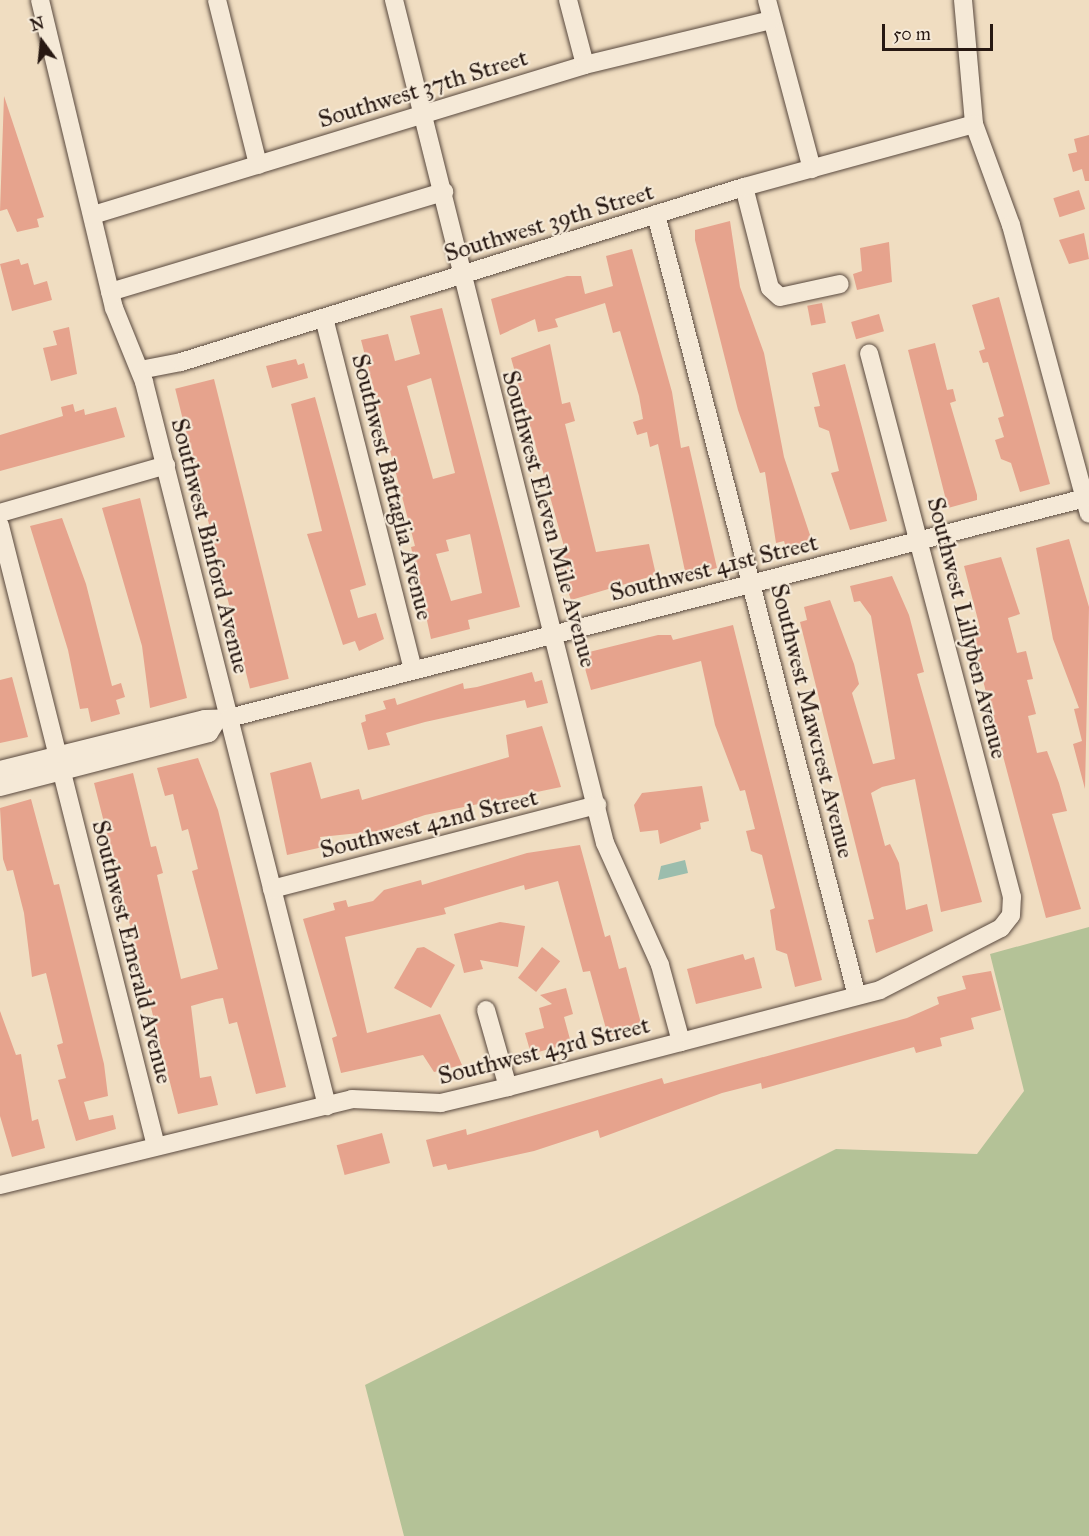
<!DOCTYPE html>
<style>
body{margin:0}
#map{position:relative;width:1089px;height:1536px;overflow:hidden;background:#f0ddc1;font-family:"IM FELL Great Primer",serif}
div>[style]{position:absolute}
.green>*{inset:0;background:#b4c297}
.water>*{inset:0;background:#9bbdad}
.building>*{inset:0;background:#e6a38d;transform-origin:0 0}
.roads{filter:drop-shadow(0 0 2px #59493e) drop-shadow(0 0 2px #59493e)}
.minor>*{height:18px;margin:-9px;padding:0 9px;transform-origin:9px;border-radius:9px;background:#f5e9d7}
span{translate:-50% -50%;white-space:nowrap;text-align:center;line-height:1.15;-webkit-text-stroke:4.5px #f5e9d7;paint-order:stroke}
.street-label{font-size:24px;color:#271812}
.north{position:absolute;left:12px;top:12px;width:60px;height:60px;-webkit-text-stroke:4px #f5e9d7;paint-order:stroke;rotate:345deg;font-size:16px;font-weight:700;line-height:24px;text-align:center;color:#271812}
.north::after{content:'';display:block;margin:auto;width:21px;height:27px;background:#271812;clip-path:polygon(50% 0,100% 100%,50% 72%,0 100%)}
.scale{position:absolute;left:882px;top:24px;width:111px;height:27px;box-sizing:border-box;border:3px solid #271812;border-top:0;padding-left:8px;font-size:18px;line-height:21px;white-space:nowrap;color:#271812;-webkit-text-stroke:4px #f5e9d7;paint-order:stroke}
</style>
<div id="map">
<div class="green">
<div style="clip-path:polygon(1089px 927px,1089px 1536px,404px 1536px,365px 1385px,836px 1149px,977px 1154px,1024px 1091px,990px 954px)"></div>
</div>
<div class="water">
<div style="clip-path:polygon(685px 860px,688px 873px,658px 880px,661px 866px)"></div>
</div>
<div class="building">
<div style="clip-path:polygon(4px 96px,44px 217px,37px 219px,39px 227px,17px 232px,7px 209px,0 211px)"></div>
<div style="clip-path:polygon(1089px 135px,1089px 181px,1085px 181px,1082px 169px,1073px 172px,1068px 154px,1077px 152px,1074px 139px)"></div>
<div style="left:1079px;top:190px;width:20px;height:27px;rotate:72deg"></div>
<div style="clip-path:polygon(730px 221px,740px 287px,764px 353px,784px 457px,813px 544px,787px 551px,784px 541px,776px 543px,765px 472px,760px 473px,738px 410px,695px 240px,695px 230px)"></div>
<div style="clip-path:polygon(1084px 233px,1089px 259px,1069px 264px,1059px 240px)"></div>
<div style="clip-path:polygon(889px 242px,892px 282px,857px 290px,853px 274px,862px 271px,860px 248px)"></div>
<div style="clip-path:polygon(632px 249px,672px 392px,681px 448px,689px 446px,717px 568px,686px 576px,658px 444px,650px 447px,647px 432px,637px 435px,633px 422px,643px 419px,639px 396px,620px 331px,613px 333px,605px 303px,555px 319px,558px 327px,538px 332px,535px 319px,500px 335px,491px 299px,567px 276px,581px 276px,585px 294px,613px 286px,606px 256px)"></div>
<div style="clip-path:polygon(19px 259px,21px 265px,28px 263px,34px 285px,47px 281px,52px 300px,12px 311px,0 264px)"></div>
<div style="clip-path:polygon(999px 297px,1050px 484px,1020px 492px,1011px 463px,1001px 459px,995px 440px,1004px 437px,998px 418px,1004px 416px,988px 362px,983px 363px,979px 351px,985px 349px,972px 305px)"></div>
<div style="left:822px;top:303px;width:20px;height:15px;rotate:79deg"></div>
<div style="clip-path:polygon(evenodd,442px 308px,520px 607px,468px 620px,470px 629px,431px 639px,411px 547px,415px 546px,361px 340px,388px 334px,395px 361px,420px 354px,410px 316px,442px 308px,431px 378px,455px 473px,433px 479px,407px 386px,431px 378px,442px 308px,470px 534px,482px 593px,451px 601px,436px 554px,449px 551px,446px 540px,470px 534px)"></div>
<div style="left:879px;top:314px;width:18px;height:29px;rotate:74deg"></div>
<div style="clip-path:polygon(69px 327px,77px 374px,51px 381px,43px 348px,57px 345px,53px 331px)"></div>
<div style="clip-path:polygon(935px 343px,947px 390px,953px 389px,956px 401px,950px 403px,977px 495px,977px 500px,948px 508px,908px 350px)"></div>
<div style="clip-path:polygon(550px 344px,562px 404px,570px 402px,575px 421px,565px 424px,596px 552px,649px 544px,656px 575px,571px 600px,555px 552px,565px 550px,511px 358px)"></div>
<div style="clip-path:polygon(296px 359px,298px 365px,304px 363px,308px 378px,272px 388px,266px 366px)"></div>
<div style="clip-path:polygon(845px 364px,887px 521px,850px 530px,831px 473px,839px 471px,829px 431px,819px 427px,814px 407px,820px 406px,812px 373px)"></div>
<div style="left:214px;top:379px;width:309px;height:40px;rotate:76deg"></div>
<div style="clip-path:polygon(315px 397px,366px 585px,350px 590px,358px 618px,376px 613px,384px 639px,359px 651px,355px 641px,343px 645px,307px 534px,322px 531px,291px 404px)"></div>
<div style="clip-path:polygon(73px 404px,75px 412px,84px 409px,85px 415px,116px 407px,125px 437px,0 471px,0 435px,63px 416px,61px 407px)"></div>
<div style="clip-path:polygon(140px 498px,187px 698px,150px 708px,142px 646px,102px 508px)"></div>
<div style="clip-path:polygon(62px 518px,86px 584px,112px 686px,121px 683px,125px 697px,116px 700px,120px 714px,91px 722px,88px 708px,80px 709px,68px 650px,30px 526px)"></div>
<div style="clip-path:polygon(1069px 539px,1089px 607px,1085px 789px,1073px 744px,1082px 741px,1074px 709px,1079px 708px,1053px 639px,1036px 548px)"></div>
<div style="clip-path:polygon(1001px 557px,1020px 614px,1008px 618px,1017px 653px,1026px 651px,1033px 679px,1027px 680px,1036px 714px,1028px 716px,1037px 753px,1047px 751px,1059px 783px,1067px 811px,1052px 814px,1081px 909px,1046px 918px,973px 643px,974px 630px,980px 628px,964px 566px)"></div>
<div style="clip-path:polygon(892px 576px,909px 615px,924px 672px,917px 674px,982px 902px,941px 912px,915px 779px,882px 787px,871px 793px,885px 846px,890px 844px,899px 863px,906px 910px,927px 904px,933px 931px,876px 953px,868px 920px,874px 919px,800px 622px,807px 620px,804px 607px,830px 600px,854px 664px,859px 684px,852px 693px,873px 764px,895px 759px,871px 616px,860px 601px,854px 602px,850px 586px)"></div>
<div style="clip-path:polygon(733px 625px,822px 980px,795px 987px,787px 954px,776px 950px,770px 910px,775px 908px,762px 855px,751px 851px,746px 831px,755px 829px,745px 790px,740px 791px,715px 725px,701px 661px,591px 690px,581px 654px,658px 635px,671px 635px,673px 640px)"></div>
<div style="clip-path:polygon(532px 672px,535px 682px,542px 680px,548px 703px,527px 708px,525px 700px,425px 722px,386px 733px,390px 745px,368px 750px,361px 723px,366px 721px,365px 715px,386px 709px,383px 701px,395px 698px,397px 705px,463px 683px,464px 689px,477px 687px)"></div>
<div style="clip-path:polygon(12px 677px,28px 737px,0 743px,0 680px)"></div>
<div style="clip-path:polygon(542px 726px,561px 787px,425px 815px,379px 831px,320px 837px,323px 847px,287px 855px,270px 773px,311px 762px,321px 799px,359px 789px,362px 800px,509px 757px,506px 735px)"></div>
<div style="clip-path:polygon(198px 758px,218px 810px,286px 1087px,256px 1094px,237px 1022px,229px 1024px,223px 998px,216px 999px,191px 1006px,200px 1078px,211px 1076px,218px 1105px,178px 1114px,94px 783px,133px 773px,151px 847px,156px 846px,163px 873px,157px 875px,181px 979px,218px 969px,192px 871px,198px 869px,188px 829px,182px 831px,173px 794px,165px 796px,157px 768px)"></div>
<div style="clip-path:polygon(702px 786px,709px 821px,700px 823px,701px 829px,660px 844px,658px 830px,640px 832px,634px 805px,642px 793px)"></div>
<div style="clip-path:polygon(31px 799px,54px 885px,59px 884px,104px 1064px,108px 1096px,84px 1102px,89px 1120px,113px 1115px,116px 1129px,76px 1141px,58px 1080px,66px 1078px,57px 1045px,63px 1043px,46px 973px,32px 977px,24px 913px,13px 870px,7px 871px,3px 859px,0 808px)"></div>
<div style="clip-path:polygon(580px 845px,605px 937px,610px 935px,619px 969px,626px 967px,642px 1027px,608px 1036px,590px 971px,583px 972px,558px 881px,525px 890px,524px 885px,444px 908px,446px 914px,345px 937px,367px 1033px,440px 1014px,462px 1065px,434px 1072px,423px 1055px,341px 1073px,332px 1038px,337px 1036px,303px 919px,335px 910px,333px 903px,346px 900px,348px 907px,373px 901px,384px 890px,421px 880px,422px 885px,527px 853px)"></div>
<div style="clip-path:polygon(500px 922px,525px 926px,518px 967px,480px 960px,483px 969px,464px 973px,454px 934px)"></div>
<div style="clip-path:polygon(424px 947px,455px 965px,431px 1008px,394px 988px,417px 948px)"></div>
<div style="left:542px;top:947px;width:23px;height:39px;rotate:38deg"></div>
<div style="clip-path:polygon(743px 954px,745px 960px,754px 957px,762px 988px,696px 1004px,687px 969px)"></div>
<div style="clip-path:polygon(991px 971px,1001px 1010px,971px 1018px,974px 1029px,940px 1038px,942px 1046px,916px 1053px,914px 1047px,762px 1089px,761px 1083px,722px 1093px,600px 1138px,598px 1130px,534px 1151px,448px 1170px,446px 1164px,433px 1167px,426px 1140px,466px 1129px,467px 1135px,662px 1078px,664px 1084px,907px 1018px,939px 1004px,937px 997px,966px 989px,962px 976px)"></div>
<div style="clip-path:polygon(566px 988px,573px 1014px,564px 1017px,571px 1043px,531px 1054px,525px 1033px,544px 1028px,539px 1008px,552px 1004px,540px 995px)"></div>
<div style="clip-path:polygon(0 1011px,16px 1055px,21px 1054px,32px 1121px,38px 1119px,45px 1148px,12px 1157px,0 1116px)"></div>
<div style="left:382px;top:1133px;width:31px;height:47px;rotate:75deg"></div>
</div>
<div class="roads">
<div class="minor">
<div style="left:40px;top:0;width:317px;rotate:76.5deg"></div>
<div style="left:114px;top:308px;width:80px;rotate:67.9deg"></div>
<div style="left:144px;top:382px;width:747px;rotate:75.81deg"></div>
<div style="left:217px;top:0;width:170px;rotate:76deg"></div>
<div style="left:394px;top:0;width:869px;rotate:75.95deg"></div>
<div style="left:605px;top:843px;width:134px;rotate:65.7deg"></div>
<div style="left:660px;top:965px;width:80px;rotate:74.7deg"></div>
<div style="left:568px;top:0;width:67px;rotate:75.3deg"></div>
<div style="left:767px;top:0;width:175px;rotate:75.1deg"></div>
<div style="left:963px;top:0;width:124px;rotate:84.9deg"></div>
<div style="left:974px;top:124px;width:108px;rotate:69.9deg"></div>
<div style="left:1011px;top:225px;width:299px;rotate:74.9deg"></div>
<div style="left:744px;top:187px;width:104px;rotate:75.6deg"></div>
<div style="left:770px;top:288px;width:13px;rotate:42deg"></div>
<div style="left:780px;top:297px;width:61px;rotate:-12.2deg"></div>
<div style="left:656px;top:214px;width:807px;rotate:75.59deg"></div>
<div style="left:93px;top:215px;width:514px;rotate:-16.96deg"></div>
<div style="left:585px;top:65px;width:191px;rotate:-13.6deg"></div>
<div style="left:110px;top:292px;width:349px;rotate:-16.7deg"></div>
<div style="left:324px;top:318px;width:362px;rotate:75.8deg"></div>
<div style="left:140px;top:370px;width:42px;rotate:-11deg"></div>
<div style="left:181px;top:362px;width:590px;rotate:-17.27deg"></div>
<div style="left:744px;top:187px;width:238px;rotate:-15.3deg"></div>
<div style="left:0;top:513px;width:173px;rotate:-16.1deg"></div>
<div style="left:0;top:526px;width:639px;rotate:75.88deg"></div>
<div style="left:0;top:770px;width:211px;rotate:-14deg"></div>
<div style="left:205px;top:719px;width:24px;rotate:-2deg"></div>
<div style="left:229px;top:718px;width:884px;rotate:-14.41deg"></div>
<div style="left:0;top:787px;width:216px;rotate:-14.5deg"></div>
<div style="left:209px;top:733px;width:13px;rotate:-58deg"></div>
<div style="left:272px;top:889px;width:336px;rotate:-14.5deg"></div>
<div style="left:486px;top:1010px;width:80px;rotate:74.1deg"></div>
<div style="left:0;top:1185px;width:362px;rotate:-13.7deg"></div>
<div style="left:352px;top:1099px;width:89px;rotate:2.6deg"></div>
<div style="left:441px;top:1103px;width:69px;rotate:-13.4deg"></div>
<div style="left:508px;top:1087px;width:384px;rotate:-14.6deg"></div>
<div style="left:880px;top:990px;width:136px;rotate:-27.1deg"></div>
<div style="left:1001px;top:928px;width:16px;rotate:-52deg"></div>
<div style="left:1011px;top:915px;width:18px;rotate:-87deg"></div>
<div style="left:1012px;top:897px;width:562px;rotate:-104.73deg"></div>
</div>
</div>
<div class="street-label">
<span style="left:423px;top:89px;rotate:-17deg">Southwest 37th Street</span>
<span style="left:549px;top:223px;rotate:-17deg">Southwest 39th Street</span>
<span style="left:392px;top:487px;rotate:76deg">Southwest Battaglia Avenue</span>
<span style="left:549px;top:519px;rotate:75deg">Southwest Eleven Mile Avenue</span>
<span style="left:210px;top:546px;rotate:76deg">Southwest Binford Avenue</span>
<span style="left:714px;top:568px;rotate:-14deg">Southwest 41st Street</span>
<span style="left:967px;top:628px;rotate:76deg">Southwest Lillyben Avenue</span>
<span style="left:812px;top:721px;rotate:76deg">Southwest Mawcrest Avenue</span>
<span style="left:429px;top:824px;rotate:-14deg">Southwest 42nd Street</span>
<span style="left:132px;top:952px;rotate:76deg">Southwest Emerald Avenue</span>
<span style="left:544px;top:1051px;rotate:-14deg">Southwest 43rd Street</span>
</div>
<div class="north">N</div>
<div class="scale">50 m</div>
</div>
